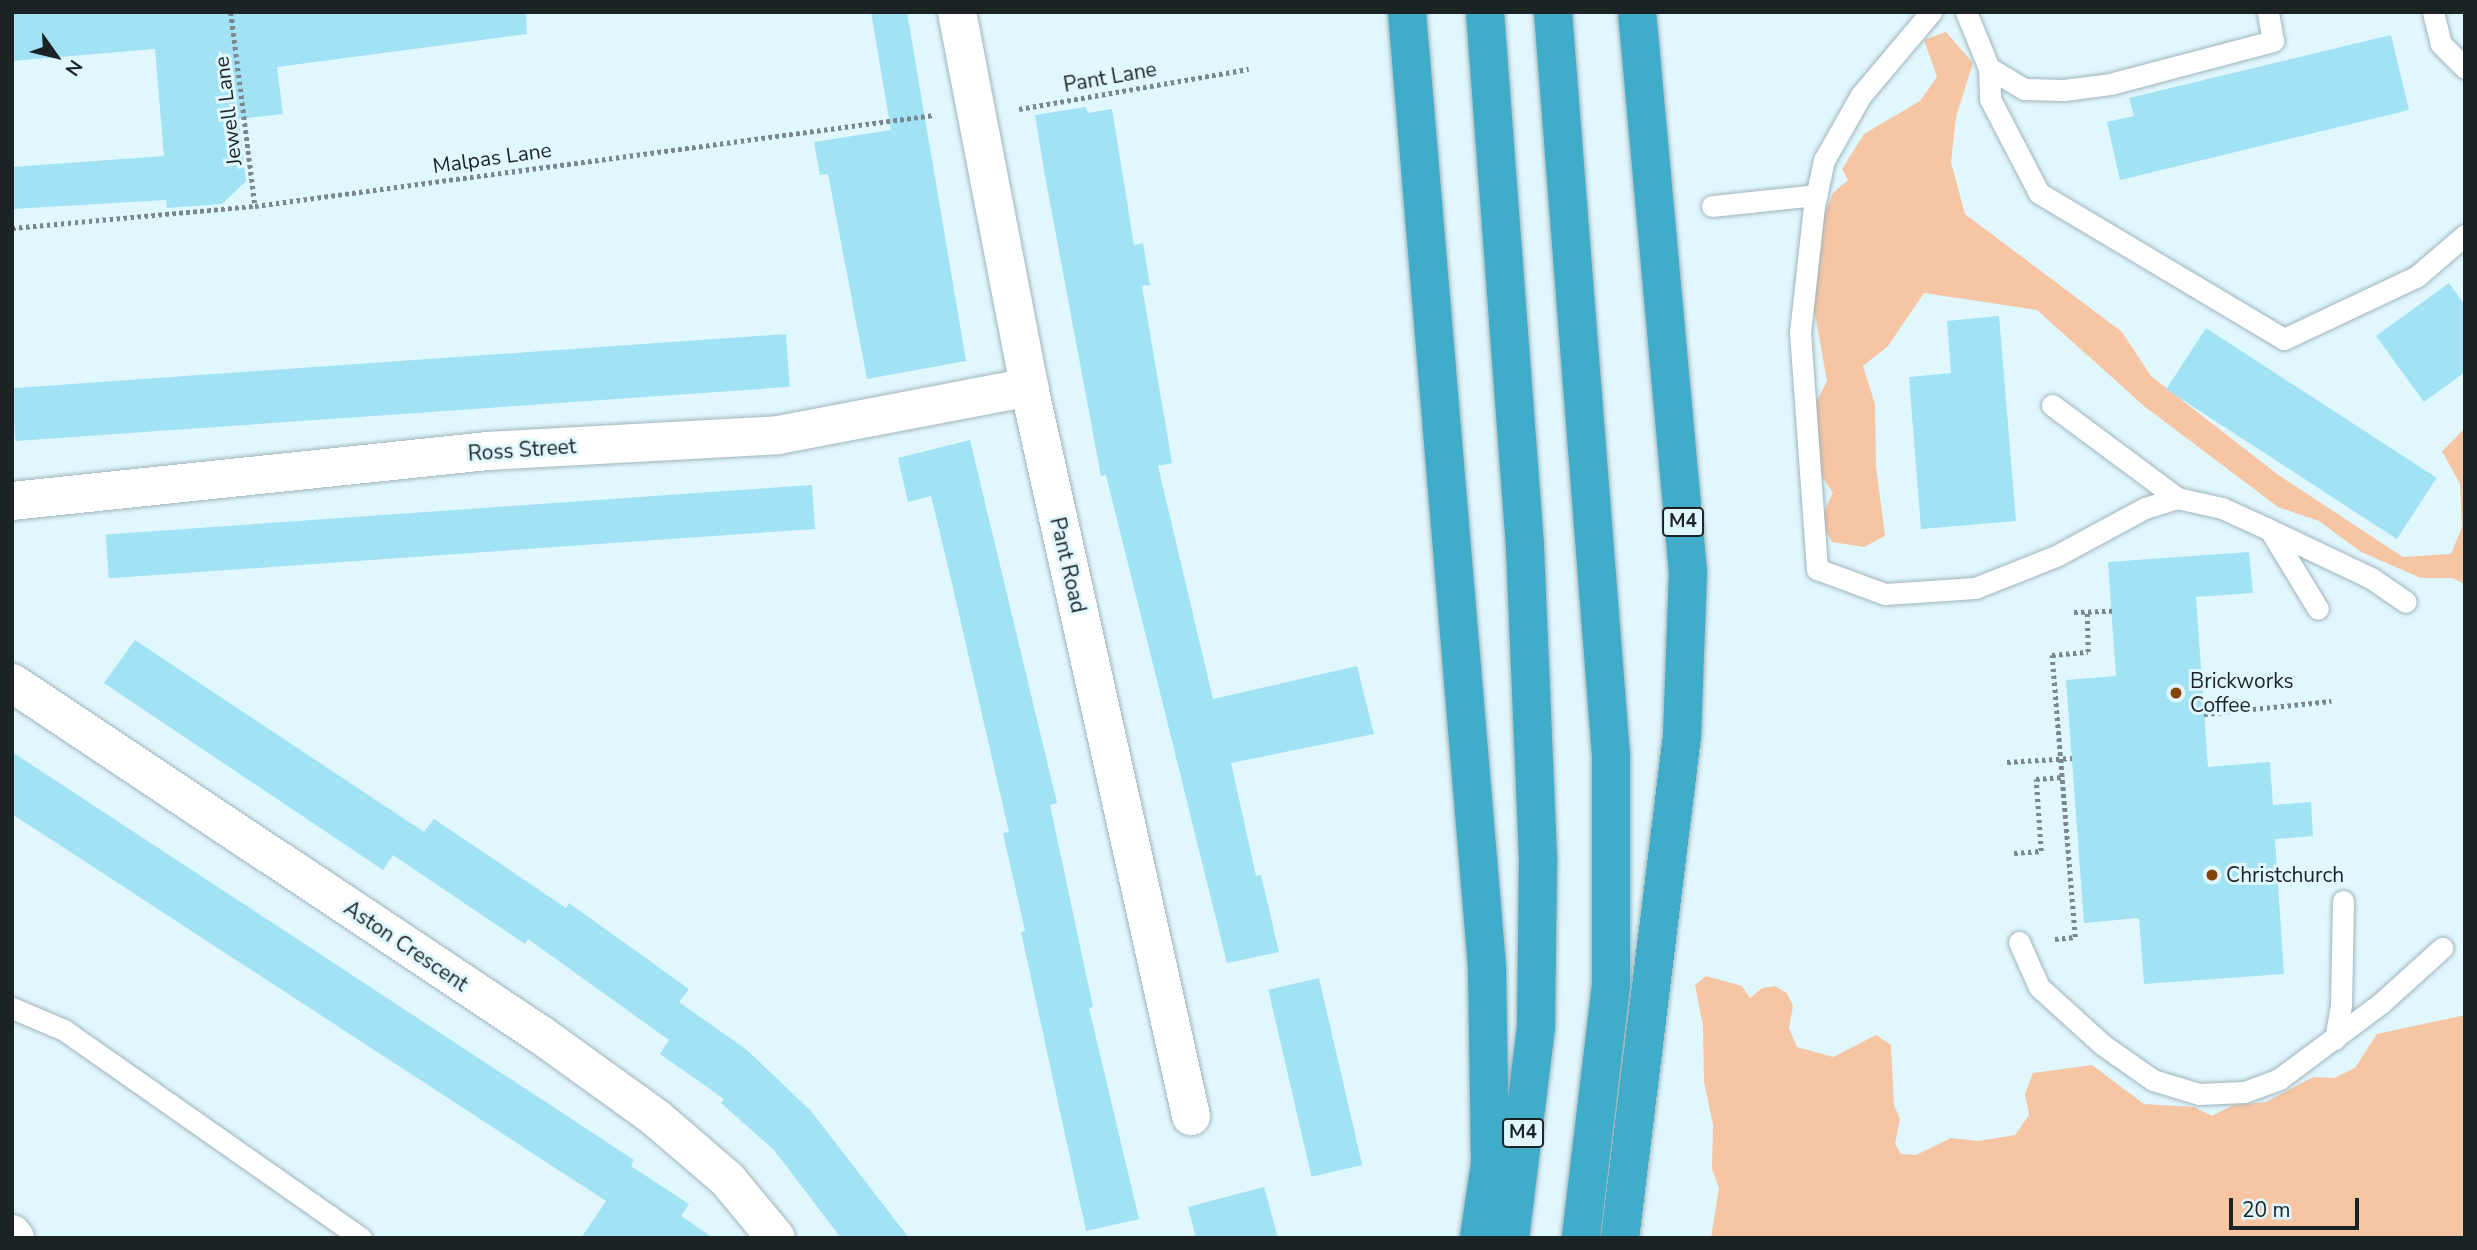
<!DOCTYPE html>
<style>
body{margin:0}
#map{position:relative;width:2477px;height:1250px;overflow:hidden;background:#e1f7fe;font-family:"Nunito Sans",sans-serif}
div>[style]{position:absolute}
.green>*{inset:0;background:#f5c5a4}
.building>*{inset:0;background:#a1e2f5;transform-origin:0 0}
.path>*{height:4.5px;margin-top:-2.25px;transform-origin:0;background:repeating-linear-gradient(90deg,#7a888d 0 3.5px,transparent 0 7px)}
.roads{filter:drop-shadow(0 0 2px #9fb4bb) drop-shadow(0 0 2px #9fb4bb)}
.lane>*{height:21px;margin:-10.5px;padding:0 10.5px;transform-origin:10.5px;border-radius:10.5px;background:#fff}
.street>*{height:38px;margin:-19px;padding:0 19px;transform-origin:19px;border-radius:19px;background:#fff}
.highway>*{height:38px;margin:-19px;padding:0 19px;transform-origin:19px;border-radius:19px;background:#3fadc9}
.dots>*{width:19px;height:19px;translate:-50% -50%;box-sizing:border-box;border:4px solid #e1f7fe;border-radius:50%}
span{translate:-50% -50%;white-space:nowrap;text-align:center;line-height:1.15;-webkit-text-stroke:6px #e1f7fe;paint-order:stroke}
.shield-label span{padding:2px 5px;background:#e1f7fe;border:2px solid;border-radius:5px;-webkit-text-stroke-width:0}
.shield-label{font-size:19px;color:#1b2325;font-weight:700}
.street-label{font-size:21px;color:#1b2325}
.poi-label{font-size:21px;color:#1b2325}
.left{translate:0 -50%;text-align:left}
.frame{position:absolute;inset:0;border:14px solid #1b2325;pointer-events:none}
.north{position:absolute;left:21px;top:21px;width:70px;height:70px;-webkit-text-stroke:5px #e1f7fe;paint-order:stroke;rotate:124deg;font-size:19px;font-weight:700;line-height:28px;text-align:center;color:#1b2325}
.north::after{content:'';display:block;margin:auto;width:24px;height:32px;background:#1b2325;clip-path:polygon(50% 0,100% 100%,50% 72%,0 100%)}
.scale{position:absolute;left:2229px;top:1198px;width:130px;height:32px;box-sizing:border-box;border:4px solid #1b2325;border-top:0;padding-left:9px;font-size:21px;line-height:24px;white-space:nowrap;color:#1b2325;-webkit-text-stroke:5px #e1f7fe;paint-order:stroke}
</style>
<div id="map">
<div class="green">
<div style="clip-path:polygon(1946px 32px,1973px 63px,1956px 117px,1951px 162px,1965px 214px,2122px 332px,2151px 376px,2277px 474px,2403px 557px,2451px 554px,2462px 527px,2460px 484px,2442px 451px,2465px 428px,2465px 584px,2452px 578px,2421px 578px,2361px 552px,2319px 521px,2278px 507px,2144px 406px,2037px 310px,1924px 293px,1888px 346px,1863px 366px,1875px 404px,1876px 466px,1885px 536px,1864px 547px,1832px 542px,1820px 519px,1833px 493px,1817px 469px,1807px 420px,1827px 381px,1816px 319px,1805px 290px,1823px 217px,1833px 193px,1848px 180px,1842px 169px,1864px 134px,1920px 101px,1937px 77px,1924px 40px)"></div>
<div style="clip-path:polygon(1706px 976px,1742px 986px,1750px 998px,1762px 988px,1775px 986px,1787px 993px,1793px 1006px,1789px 1028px,1797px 1047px,1833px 1057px,1876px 1035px,1891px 1045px,1894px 1105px,1900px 1119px,1895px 1144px,1901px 1154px,1916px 1155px,1951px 1138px,1978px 1141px,2015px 1135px,2029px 1115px,2025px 1094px,2033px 1073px,2092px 1065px,2144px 1104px,2194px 1107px,2212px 1116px,2233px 1105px,2266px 1102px,2313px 1077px,2334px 1078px,2355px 1068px,2377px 1034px,2465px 1015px,2465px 1238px,1711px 1238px,1719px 1188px,1712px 1169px,1713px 1125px,1704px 1081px,1703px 1026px,1695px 985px)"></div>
</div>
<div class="building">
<div style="clip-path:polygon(12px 12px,526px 12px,527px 34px,277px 67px,283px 114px,239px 119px,246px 181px,222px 204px,167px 208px,166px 200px,12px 209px,12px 167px,164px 156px,155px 49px,12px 61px)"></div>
<div style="clip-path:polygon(871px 12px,907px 12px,966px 361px,867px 379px,828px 174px,820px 175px,814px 142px,891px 130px)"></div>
<div style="clip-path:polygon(2391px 35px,2409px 110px,2120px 180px,2107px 122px,2134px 116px,2129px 98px)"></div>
<div style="clip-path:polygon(1086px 107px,1088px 113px,1112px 109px,1134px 245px,1143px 243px,1150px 285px,1142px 286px,1172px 463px,1158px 466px,1213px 699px,1357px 666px,1374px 734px,1231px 763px,1256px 876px,1261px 875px,1279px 952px,1227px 963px,1106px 475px,1101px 476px,1045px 176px,1035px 115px)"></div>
<div style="clip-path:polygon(2449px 283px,2465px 305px,2465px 372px,2424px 402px,2376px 336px)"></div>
<div style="clip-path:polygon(1999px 316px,2016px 521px,1921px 529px,1909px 377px,1951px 373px,1947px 321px)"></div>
<div style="left:2206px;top:328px;width:275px;height:73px;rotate:33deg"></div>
<div style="left:786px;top:334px;width:53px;height:776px;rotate:86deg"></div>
<div style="clip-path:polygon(970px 440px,1057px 803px,1050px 805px,1093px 1007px,1089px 1008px,1139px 1219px,1086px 1231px,1021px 932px,1025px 931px,1003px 833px,1009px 832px,950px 575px,931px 496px,908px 502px,898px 458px)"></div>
<div style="left:812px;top:485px;width:44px;height:708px;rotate:86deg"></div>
<div style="clip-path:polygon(2249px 552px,2253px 593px,2196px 597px,2208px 767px,2270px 762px,2273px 805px,2311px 802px,2313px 836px,2275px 839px,2284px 974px,2144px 984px,2139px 918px,2084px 923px,2066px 680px,2116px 676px,2108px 562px)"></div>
<div style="clip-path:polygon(135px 640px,424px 832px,434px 819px,566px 908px,569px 903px,689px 989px,679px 1002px,747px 1050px,811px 1111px,909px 1238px,841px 1238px,774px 1150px,721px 1103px,724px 1099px,660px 1054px,669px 1040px,528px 939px,525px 944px,393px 855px,383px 870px,104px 683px)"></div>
<div style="clip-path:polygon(12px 752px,634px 1160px,631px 1166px,689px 1204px,681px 1216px,713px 1238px,581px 1238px,606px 1201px,12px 814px)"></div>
<div style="left:1319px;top:978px;width:192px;height:52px;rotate:77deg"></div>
<div style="clip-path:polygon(1264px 1187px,1278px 1238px,1196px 1238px,1188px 1207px)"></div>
</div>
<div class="path">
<div style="left:231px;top:12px;width:195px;rotate:82.9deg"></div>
<div style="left:1019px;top:109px;width:233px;rotate:-9.9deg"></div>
<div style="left:12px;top:228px;width:244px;rotate:-5.2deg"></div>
<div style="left:255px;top:206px;width:685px;rotate:-7.63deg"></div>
<div style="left:2074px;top:612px;width:38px;rotate:-2deg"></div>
<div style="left:2204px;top:714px;width:128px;rotate:-5.8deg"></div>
<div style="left:2007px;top:762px;width:65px;rotate:-3.5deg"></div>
<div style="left:2014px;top:853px;width:27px;rotate:-4deg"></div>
<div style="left:2041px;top:851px;width:72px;rotate:-94deg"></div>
<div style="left:2036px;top:779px;width:27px;rotate:-4deg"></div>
<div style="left:2055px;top:939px;width:20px;rotate:-6deg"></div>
<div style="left:2075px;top:937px;width:283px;rotate:-94.7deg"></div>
<div style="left:2052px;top:655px;width:36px;rotate:-5deg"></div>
<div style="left:2088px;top:652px;width:40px;rotate:-91.4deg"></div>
</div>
<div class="roads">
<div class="lane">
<div style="left:1931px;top:12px;width:109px;rotate:130.1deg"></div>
<div style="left:1861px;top:95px;width:75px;rotate:119.6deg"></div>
<div style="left:1824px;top:160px;width:47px;rotate:102.3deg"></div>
<div style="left:1814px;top:206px;width:127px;rotate:96.3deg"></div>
<div style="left:1800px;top:332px;width:238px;rotate:85.9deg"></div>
<div style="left:1817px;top:569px;width:72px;rotate:20.2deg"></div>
<div style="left:1885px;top:594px;width:90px;rotate:-3.8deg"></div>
<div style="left:1975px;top:588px;width:87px;rotate:-21.6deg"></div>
<div style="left:2056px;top:556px;width:101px;rotate:-28.3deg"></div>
<div style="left:2145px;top:508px;width:34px;rotate:-17deg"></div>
<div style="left:2177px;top:498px;width:46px;rotate:12.5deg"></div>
<div style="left:2222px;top:508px;width:51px;rotate:24.5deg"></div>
<div style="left:2268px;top:529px;width:114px;rotate:25.4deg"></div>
<div style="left:2371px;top:578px;width:42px;rotate:34.4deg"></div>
<div style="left:1966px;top:12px;width:61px;rotate:67.7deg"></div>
<div style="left:1989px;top:68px;width:31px;rotate:88deg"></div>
<div style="left:1990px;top:99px;width:106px;rotate:62.5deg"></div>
<div style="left:2039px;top:193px;width:285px;rotate:30.8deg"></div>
<div style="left:2284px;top:339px;width:146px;rotate:-25.2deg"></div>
<div style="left:2416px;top:277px;width:65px;rotate:-40.6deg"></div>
<div style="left:2433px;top:12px;width:33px;rotate:76deg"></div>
<div style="left:2441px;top:44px;width:34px;rotate:45deg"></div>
<div style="left:1989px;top:68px;width:41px;rotate:31deg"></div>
<div style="left:2024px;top:89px;width:40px;rotate:1.4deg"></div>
<div style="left:2064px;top:90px;width:46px;rotate:-7.4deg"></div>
<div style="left:2110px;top:84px;width:169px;rotate:-14.8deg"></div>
<div style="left:2273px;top:41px;width:29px;rotate:-100deg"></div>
<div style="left:1712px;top:206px;width:105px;rotate:-6deg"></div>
<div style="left:2052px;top:405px;width:156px;rotate:36.6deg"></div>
<div style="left:2270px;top:530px;width:92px;rotate:58.7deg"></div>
<div style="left:2019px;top:942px;width:49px;rotate:66deg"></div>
<div style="left:2039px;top:987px;width:86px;rotate:42.2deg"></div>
<div style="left:2103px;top:1045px;width:61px;rotate:35deg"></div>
<div style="left:2153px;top:1080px;width:48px;rotate:16.9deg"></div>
<div style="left:2199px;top:1094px;width:45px;rotate:-2.5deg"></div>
<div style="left:2244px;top:1092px;width:37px;rotate:-20deg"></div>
<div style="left:2279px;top:1079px;width:126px;rotate:-36.6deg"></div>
<div style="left:2380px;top:1004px;width:84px;rotate:-42.1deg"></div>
<div style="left:12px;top:1008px;width:56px;rotate:22.9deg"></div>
<div style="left:64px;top:1030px;width:363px;rotate:35deg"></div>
<div style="left:2335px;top:1039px;width:35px;rotate:-80deg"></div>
<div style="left:2341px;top:1005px;width:104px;rotate:-88.9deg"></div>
</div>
<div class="street">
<div style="left:957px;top:12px;width:382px;rotate:79.1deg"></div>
<div style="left:1029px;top:387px;width:747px;rotate:77.47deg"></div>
<div style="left:12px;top:501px;width:478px;rotate:-6deg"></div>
<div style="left:487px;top:451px;width:291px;rotate:-3.1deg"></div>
<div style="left:778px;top:435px;width:256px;rotate:-10.8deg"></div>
<div style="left:12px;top:683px;width:635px;rotate:33.64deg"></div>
<div style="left:541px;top:1035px;width:142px;rotate:35.8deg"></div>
<div style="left:656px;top:1118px;width:95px;rotate:40.7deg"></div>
<div style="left:728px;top:1180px;width:75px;rotate:50.4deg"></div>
<div style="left:12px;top:1234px;width:5px;rotate:53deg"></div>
</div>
<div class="highway">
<div style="left:1407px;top:12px;width:958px;rotate:85.21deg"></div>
<div style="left:1487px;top:967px;width:197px;rotate:89.1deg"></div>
<div style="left:1490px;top:1164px;width:75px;rotate:98.5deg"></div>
<div style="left:1485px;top:12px;width:536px;rotate:85.72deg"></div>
<div style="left:1525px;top:547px;width:316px;rotate:87.6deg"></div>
<div style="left:1538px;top:863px;width:164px;rotate:90.7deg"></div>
<div style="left:1536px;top:1027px;width:213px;rotate:97deg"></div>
<div style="left:1553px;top:12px;width:746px;rotate:85.54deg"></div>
<div style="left:1611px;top:756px;width:229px;rotate:90deg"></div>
<div style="left:1611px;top:985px;width:255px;rotate:96.8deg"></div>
<div style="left:1620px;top:1238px;width:506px;rotate:-82.96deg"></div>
<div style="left:1682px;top:736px;width:164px;rotate:-87.9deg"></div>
<div style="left:1688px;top:572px;width:562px;rotate:-95.2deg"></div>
</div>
</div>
<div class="dots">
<div style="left:2176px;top:693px;background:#834405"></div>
<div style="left:2212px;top:875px;background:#834405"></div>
</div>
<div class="shield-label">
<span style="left:1683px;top:522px">M4</span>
<span style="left:1523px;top:1133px">M4</span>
</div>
<div class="street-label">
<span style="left:1110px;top:77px;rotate:-10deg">Pant Lane</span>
<span style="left:228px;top:111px;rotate:-97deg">Jewell Lane</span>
<span style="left:492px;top:158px;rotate:-8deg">Malpas Lane</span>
<span style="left:522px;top:450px;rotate:-4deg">Ross Street</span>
<span style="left:1068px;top:565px;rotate:77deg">Pant Road</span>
<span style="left:406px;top:946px;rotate:34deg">Aston Crescent</span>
</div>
<div class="poi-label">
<span class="left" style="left:2190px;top:693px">Brickworks<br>Coffee</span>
<span class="left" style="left:2226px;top:875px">Christchurch</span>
</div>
<div class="frame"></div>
<div class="north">N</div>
<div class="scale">20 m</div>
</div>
